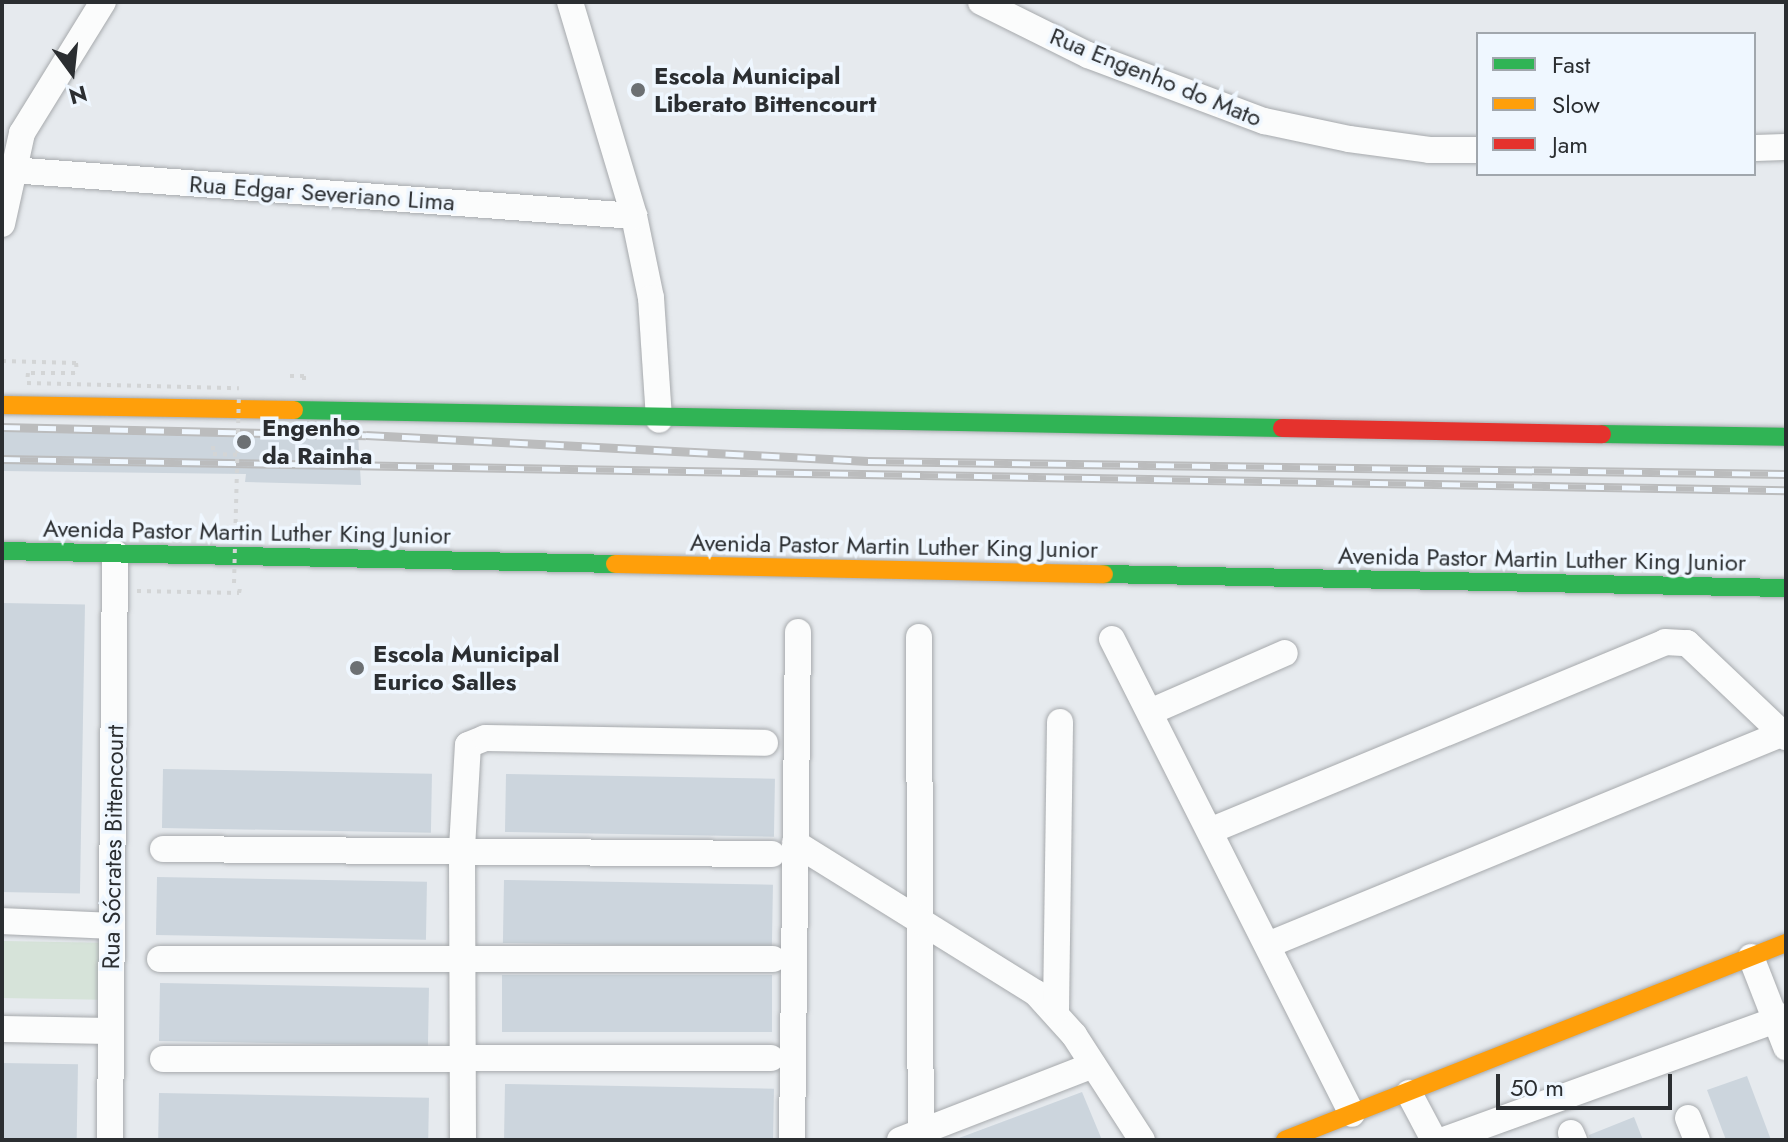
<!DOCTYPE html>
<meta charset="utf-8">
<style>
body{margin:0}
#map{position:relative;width:1788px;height:1142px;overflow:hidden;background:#e6eaee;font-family:Jost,sans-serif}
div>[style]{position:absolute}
.green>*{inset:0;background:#d6e3d9;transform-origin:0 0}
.building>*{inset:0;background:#ccd5dd;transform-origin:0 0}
.path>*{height:4px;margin-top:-2px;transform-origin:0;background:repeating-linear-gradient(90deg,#d3d5d6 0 4px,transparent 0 10px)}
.roads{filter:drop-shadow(0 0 2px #a7aaad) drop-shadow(0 0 2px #a7aaad)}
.street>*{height:26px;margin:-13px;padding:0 13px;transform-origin:13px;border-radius:13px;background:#fbfcfc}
.fast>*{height:18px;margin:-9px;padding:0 9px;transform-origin:9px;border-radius:9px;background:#30b455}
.slow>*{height:18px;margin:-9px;padding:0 9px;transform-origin:9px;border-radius:9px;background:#ff9f0a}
.jam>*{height:18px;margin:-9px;padding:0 9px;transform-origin:9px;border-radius:9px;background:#e5322d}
.rail>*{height:9px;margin-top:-4.5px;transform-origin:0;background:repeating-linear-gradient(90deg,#eff7ff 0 18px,#bbbcbd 0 36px);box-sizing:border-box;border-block:2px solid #bbbcbd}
.path-bridge>*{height:4px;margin-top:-2px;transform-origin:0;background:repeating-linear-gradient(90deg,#d3d5d6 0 4px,transparent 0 10px)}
.dots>*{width:22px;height:22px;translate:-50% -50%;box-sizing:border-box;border:4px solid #eff7ff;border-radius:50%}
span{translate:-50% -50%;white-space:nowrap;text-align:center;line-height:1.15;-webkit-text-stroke:7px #eff7ff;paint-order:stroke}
.poi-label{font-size:24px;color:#2b2e31;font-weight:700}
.left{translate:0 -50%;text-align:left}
.street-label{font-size:24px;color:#2b2e31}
.frame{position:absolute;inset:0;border:4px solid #2b2e31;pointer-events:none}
.legend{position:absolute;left:1476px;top:32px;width:280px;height:144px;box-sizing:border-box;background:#eff7ff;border:2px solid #a1a7ad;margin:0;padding:10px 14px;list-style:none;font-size:24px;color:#2b2e31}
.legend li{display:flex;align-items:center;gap:16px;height:40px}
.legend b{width:40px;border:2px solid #a1a7ad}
.north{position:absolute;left:32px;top:32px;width:80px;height:80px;-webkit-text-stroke:6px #eff7ff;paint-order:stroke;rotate:165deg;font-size:22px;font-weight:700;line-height:32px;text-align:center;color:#2b2e31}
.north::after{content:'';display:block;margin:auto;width:28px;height:36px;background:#2b2e31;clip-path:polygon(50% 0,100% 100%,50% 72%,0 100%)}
.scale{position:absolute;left:1496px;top:1074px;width:176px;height:36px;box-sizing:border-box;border:4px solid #2b2e31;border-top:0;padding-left:10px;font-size:24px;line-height:28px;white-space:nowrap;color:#2b2e31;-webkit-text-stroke:6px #eff7ff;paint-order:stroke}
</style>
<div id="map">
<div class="green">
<div style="left:2px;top:941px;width:100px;height:57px;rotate:1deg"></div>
</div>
<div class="building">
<div style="clip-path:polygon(2px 428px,358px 434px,361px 485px,245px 482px,246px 474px,2px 471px)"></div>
<div style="left:2px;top:603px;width:83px;height:289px;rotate:1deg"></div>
<div style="left:163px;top:769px;width:269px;height:59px;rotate:1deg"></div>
<div style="left:506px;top:774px;width:269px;height:58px;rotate:1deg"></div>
<div style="left:157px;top:877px;width:270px;height:58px;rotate:1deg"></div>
<div style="left:504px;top:880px;width:269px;height:63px;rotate:1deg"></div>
<div style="left:502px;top:975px;width:270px;height:57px"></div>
<div style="left:160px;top:983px;width:269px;height:58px;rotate:1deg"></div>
<div style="left:2px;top:1063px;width:76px;height:75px;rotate:1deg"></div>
<div style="clip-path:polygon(1747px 1076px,1771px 1140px,1726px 1140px,1707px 1090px)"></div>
<div style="left:505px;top:1084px;width:269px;height:56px;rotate:1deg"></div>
<div style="clip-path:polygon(1082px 1092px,1102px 1140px,959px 1140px,959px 1138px)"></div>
<div style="left:159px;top:1093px;width:270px;height:47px;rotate:1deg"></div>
<div style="clip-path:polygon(1634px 1117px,1643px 1140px,1590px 1140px,1589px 1135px)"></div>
</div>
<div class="path">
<div style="left:2px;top:361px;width:74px;rotate:1.5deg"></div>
<div style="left:76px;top:363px;width:10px;rotate:84deg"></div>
<div style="left:290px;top:376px;width:14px"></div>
<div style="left:304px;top:376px;width:5px;rotate:90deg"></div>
<div style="left:213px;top:446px;width:8px;rotate:90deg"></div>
<div style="left:213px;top:454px;width:24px;rotate:2deg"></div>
<div style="left:137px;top:591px;width:102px;rotate:1.1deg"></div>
<div style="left:239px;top:593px;width:5px;rotate:-79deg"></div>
</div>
<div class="roads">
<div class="street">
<div style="left:570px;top:2px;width:223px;rotate:73.3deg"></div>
<div style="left:634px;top:216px;width:84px;rotate:78.3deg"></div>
<div style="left:651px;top:298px;width:122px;rotate:86.2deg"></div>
<div style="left:981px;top:2px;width:119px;rotate:26.4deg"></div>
<div style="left:1088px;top:55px;width:188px;rotate:20.6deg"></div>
<div style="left:1264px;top:121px;width:87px;rotate:12deg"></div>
<div style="left:1349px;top:139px;width:81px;rotate:7.8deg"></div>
<div style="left:1429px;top:150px;width:49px"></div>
<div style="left:1754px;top:148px;width:32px;rotate:-2deg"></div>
<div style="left:11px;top:170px;width:625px;rotate:4.22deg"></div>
<div style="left:2px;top:224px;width:93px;rotate:-77.6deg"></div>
<div style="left:22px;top:133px;width:154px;rotate:-58.3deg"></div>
<div style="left:919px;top:637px;width:495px;rotate:89.8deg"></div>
<div style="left:1112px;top:639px;width:532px;rotate:63.19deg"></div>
<div style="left:1150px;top:712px;width:147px;rotate:-23.6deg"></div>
<div style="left:1212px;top:830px;width:490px;rotate:-22.5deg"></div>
<div style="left:1665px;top:642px;width:22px;rotate:3deg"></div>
<div style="left:1687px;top:643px;width:137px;rotate:43.5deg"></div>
<div style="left:795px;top:843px;width:284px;rotate:31.9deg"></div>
<div style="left:1036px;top:993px;width:57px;rotate:47.9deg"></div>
<div style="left:1074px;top:1035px;width:125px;rotate:57.1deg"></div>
<div style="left:163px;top:849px;width:609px;rotate:0.47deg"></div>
<div style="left:2px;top:921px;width:110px;rotate:2.6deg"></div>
<div style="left:1270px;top:944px;width:558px;rotate:-22.34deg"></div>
<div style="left:1751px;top:957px;width:97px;rotate:68.7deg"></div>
<div style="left:160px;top:959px;width:613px"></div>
<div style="left:1056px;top:1011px;width:289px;rotate:-89.2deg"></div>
<div style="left:2px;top:1029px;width:108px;rotate:1.1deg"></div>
<div style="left:163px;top:1059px;width:608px;rotate:-0.09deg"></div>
<div style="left:1409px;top:1093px;width:53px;rotate:62deg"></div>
<div style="left:1688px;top:1118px;width:24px;rotate:68deg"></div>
<div style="left:1571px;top:1133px;width:8px;rotate:67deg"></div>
<div style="left:110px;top:1140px;width:587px;rotate:-89.51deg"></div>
<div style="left:463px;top:1140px;width:292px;rotate:-90.2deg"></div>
<div style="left:462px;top:848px;width:103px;rotate:-86.7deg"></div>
<div style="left:468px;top:745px;width:18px;rotate:-22deg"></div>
<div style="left:485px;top:738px;width:280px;rotate:1deg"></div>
<div style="left:792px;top:1140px;width:508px;rotate:-89.32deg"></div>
<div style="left:900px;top:1140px;width:207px;rotate:-21.2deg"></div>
<div style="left:1444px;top:1140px;width:364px;rotate:-19.9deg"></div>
</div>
<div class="fast">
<div style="left:294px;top:410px;width:988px;rotate:1.04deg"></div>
<div style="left:1602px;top:434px;width:184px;rotate:0.9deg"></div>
<div style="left:2px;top:551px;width:613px;rotate:1.21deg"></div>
<div style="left:1104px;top:574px;width:682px;rotate:1.18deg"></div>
</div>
<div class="slow">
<div style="left:2px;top:405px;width:292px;rotate:1deg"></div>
<div style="left:615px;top:564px;width:489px;rotate:1.2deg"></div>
<div style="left:1285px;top:1140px;width:538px;rotate:-21.47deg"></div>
</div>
<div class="jam">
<div style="left:1282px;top:428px;width:320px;rotate:1.1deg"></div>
</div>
</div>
<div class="rail">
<div style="left:2px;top:427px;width:364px;rotate:1.3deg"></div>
<div style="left:366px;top:435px;width:503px;rotate:2.96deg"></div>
<div style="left:868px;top:461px;width:918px;rotate:0.81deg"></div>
<div style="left:2px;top:459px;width:1784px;rotate:1deg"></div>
</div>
<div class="path-bridge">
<div style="left:75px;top:373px;width:47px;rotate:180deg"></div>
<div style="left:28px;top:373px;width:10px;rotate:96deg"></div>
<div style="left:27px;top:383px;width:212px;rotate:1.4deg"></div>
<div style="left:234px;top:583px;width:186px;rotate:-88.5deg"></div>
</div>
<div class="dots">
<div style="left:638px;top:90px;background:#6c7073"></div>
<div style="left:244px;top:442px;background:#6c7073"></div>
<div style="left:357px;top:668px;background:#6c7073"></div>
</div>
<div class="poi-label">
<span class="left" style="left:654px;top:90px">Escola Municipal<br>Liberato Bittencourt</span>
<span class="left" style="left:262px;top:442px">Engenho<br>da Rainha</span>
<span class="left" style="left:373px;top:668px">Escola Municipal<br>Eurico Salles</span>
</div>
<div class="street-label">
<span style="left:1156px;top:77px;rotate:22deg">Rua Engenho do Mato</span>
<span style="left:322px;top:193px;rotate:4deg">Rua Edgar Severiano Lima</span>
<span style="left:247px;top:532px;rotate:1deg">Avenida Pastor Martin Luther King Junior</span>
<span style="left:894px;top:546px;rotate:1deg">Avenida Pastor Martin Luther King Junior</span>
<span style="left:1542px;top:559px;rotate:1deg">Avenida Pastor Martin Luther King Junior</span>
<span style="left:113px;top:847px;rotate:-89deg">Rua Sócrates Bittencourt</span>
</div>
<div class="frame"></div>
<ul class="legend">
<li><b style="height:10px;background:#30b455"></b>Fast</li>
<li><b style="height:10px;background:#ff9f0a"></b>Slow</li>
<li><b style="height:10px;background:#e5322d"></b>Jam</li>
</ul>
<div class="north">N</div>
<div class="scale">50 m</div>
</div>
